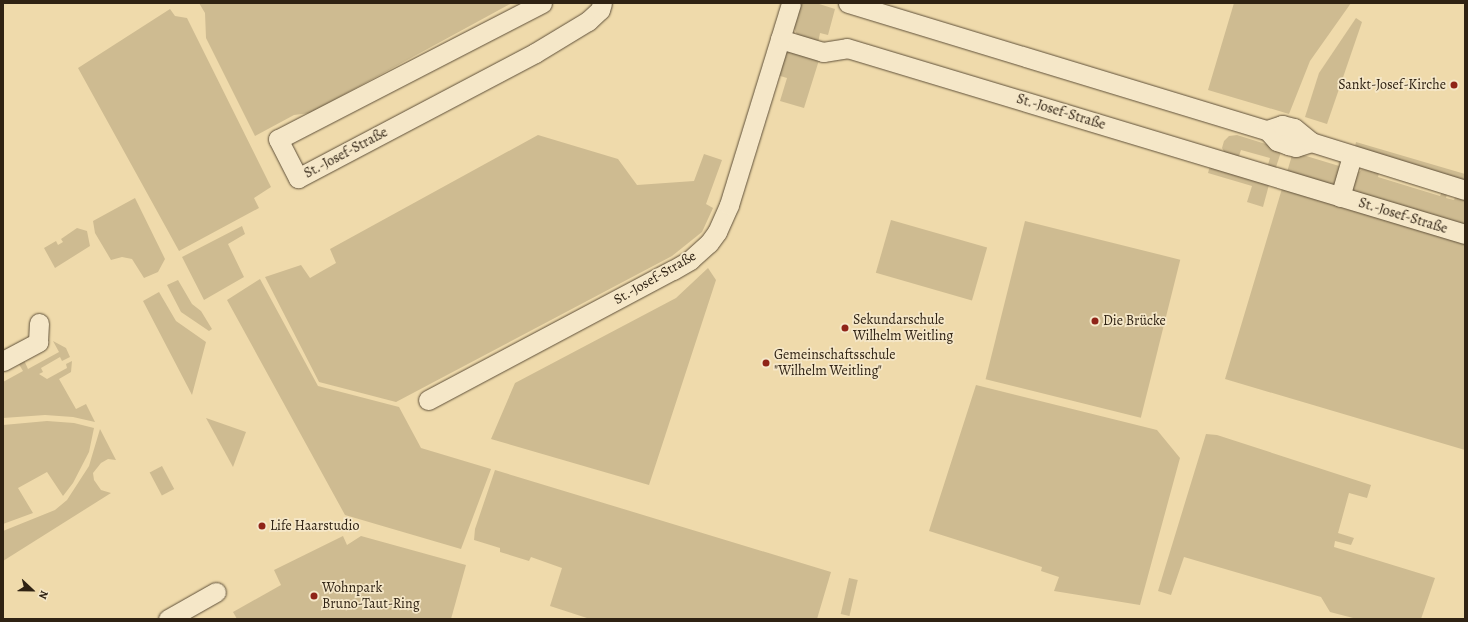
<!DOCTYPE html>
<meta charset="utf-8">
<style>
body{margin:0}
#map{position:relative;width:1468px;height:622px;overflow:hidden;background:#efdaab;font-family:Alegreya,serif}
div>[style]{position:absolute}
.green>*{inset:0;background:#cebb91;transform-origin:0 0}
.roads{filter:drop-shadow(0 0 1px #5f5039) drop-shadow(0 0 1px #5f5039)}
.minor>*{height:19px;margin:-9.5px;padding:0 9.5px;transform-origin:9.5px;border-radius:9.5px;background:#f5e7c8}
.dots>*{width:11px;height:11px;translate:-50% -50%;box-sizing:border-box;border:2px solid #f5e7c8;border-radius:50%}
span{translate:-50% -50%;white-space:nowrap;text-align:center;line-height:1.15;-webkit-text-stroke:3.5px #f5e7c8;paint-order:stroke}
.poi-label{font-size:14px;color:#2f2213}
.right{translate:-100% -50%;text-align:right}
.left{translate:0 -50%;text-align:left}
.street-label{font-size:14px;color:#2f2213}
.frame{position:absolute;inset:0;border:4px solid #2f2213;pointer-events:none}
.north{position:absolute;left:12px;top:570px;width:40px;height:40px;-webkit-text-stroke:3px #f5e7c8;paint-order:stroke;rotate:112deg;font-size:11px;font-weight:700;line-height:16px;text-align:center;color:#2f2213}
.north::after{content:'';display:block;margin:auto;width:14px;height:18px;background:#2f2213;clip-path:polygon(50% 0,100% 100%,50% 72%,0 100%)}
</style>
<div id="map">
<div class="green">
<div style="clip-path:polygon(199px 3px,512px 3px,310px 113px,294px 115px,255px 136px,206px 38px,205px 13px)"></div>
<div style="clip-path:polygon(802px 3px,816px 3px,835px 9px,828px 35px,820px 33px,818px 43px,798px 37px,793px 26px,798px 5px)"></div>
<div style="clip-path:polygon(1234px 3px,1351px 3px,1310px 61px,1289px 114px,1208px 90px)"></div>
<div style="clip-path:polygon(170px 9px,175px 16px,187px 18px,271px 187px,254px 198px,259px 208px,179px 251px,78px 68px)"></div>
<div style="clip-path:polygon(1356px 18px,1362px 22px,1327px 124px,1305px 117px,1319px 73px)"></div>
<div style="clip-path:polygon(793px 48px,820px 57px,804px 108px,780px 101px,787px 78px,777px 75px,782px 56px)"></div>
<div style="clip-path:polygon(538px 135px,618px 159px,637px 185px,694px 181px,704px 154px,722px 160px,706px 204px,713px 208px,702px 232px,672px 256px,396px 402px,319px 382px,265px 277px,301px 265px,310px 278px,336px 263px,330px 249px)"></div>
<div style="clip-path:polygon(1237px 135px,1282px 149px,1275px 170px,1267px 168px,1270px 158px,1241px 150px,1238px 159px,1226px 155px,1222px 148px,1224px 141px,1229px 136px)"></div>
<div style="clip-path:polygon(1356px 142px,1465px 174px,1465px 181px,1355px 147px)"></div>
<div style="clip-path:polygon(1293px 152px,1359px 172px,1362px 169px,1379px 173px,1378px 177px,1440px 196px,1442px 192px,1447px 194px,1446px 198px,1454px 200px,1456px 195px,1465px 198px,1465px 450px,1225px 379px)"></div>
<div style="clip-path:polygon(1211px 162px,1270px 181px,1263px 207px,1247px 202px,1252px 186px,1208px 173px)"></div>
<div style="clip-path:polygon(135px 198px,165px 259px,158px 272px,144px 278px,132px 259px,122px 257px,111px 260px,95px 233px,93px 221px)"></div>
<div style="left:891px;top:220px;width:100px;height:55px;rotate:16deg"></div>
<div style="left:1025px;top:221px;width:160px;height:163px;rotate:14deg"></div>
<div style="clip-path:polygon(242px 226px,245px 234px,228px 244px,244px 277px,204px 300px,182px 257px)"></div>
<div style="clip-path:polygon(77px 228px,87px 231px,90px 246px,55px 268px,44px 248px,56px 241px,58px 245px,63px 242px,61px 239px)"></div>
<div style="clip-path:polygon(708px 268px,716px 280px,649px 485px,491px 439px,515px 383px,676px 298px)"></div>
<div style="clip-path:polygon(260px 279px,318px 386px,399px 407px,421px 448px,491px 469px,461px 549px,345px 515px,227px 300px)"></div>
<div style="clip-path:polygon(178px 280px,192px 304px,201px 311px,212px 329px,209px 331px,181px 312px,167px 285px)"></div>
<div style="clip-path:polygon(159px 292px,176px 321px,206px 342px,192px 395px,143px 301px)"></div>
<div style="clip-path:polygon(53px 341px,66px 348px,70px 357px,62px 361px,60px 357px,41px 368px,43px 372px,39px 374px,47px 379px,67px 368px,66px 364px,72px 361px,71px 372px,59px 379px,76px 409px,86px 404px,95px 422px,73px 417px,45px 415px,3px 418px,3px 382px,23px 371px,17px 361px,23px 358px,28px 369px,59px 352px)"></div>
<div style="clip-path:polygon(976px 385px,1157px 430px,1180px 458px,1140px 605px,1054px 591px,1059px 577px,1041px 571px,1042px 567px,929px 531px)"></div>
<div style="clip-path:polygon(206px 418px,246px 432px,233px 467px)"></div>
<div style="clip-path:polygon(47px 421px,74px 423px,94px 428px,89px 452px,73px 483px,63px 496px,47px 472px,18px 488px,33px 513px,3px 524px,3px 425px)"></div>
<div style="clip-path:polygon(100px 429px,116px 460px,108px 459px,101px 463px,93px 473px,94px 480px,101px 490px,111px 493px,3px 561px,3px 531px,55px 510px,67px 500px,89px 466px)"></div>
<div style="clip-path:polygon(1206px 434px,1217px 435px,1371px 485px,1367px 498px,1349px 493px,1338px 533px,1354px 538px,1351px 545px,1335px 541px,1334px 547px,1435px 578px,1421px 619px,1357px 619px,1330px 612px,1321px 597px,1184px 557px,1171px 595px,1158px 591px)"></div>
<div style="left:162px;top:466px;width:26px;height:14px;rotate:62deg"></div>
<div style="clip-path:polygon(495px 470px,831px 572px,817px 619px,590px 619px,550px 606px,562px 568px,531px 557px,529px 561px,500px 552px,500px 548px,474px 540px,475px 529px)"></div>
<div style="clip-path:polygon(343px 536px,347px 545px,361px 536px,466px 565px,451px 619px,237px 619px,233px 612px,281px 585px,274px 570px)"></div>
<div style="left:849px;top:578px;width:9px;height:37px;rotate:13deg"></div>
</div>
<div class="roads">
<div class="minor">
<div style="left:542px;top:3px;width:297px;rotate:152.7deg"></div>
<div style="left:278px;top:139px;width:44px;rotate:62.9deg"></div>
<div style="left:298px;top:178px;width:268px;rotate:-27.8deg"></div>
<div style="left:535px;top:53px;width:62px;rotate:-31.1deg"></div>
<div style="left:588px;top:21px;width:16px;rotate:-43deg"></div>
<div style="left:600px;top:10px;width:7px;rotate:-74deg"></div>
<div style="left:848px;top:3px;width:438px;rotate:16.9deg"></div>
<div style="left:1267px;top:130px;width:15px;rotate:48deg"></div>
<div style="left:1277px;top:141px;width:12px;rotate:20deg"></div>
<div style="left:1288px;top:145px;width:8px;rotate:14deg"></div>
<div style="left:1296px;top:147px;width:16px;rotate:-18deg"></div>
<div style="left:780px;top:39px;width:45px;rotate:16.8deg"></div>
<div style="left:823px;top:52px;width:24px;rotate:-9deg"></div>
<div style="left:847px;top:48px;width:645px;rotate:16.75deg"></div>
<div style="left:1267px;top:130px;width:16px;rotate:-18deg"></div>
<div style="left:1282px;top:125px;width:12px;rotate:14deg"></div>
<div style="left:1294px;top:128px;width:22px;rotate:39deg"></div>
<div style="left:1311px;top:142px;width:161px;rotate:17.3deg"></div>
<div style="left:1340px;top:197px;width:43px;rotate:-73.7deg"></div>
<div style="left:3px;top:361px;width:40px;rotate:-28deg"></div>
<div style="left:38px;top:342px;width:19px;rotate:-87deg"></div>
<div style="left:428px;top:400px;width:277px;rotate:-28deg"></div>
<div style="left:673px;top:270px;width:20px;rotate:-30deg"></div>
<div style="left:690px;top:260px;width:25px;rotate:-42deg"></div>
<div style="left:709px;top:243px;width:14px;rotate:-54deg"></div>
<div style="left:717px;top:232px;width:30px;rotate:-66deg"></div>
<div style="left:729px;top:205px;width:211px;rotate:-72.9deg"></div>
<div style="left:168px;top:619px;width:55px;rotate:-29.4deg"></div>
</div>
</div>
<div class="dots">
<div style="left:1454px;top:85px;background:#8f2418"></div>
<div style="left:1095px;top:321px;background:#8f2418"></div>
<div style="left:845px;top:328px;background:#8f2418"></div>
<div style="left:766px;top:363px;background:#8f2418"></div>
<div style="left:262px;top:526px;background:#8f2418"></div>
<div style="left:314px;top:596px;background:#8f2418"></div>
</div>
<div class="poi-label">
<span class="right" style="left:1446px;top:85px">Sankt-Josef-Kirche</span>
<span class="left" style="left:853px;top:328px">Sekundarschule<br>Wilhelm Weitling</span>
<span class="left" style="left:1103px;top:321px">Die Brücke</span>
<span class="left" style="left:774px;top:363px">Gemeinschaftsschule<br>"Wilhelm Weitling"</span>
<span class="left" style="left:270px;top:526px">Life Haarstudio</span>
<span class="left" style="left:322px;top:596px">Wohnpark<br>Bruno-Taut-Ring</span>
</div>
<div class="street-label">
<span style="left:1061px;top:112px;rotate:17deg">St.-Josef-Straße</span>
<span style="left:346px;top:153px;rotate:-28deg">St.-Josef-Straße</span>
<span style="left:1403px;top:216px;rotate:17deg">St.-Josef-Straße</span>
<span style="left:655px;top:278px;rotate:-30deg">St.-Josef-Straße</span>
</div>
<div class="frame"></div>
<div class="north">N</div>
</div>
